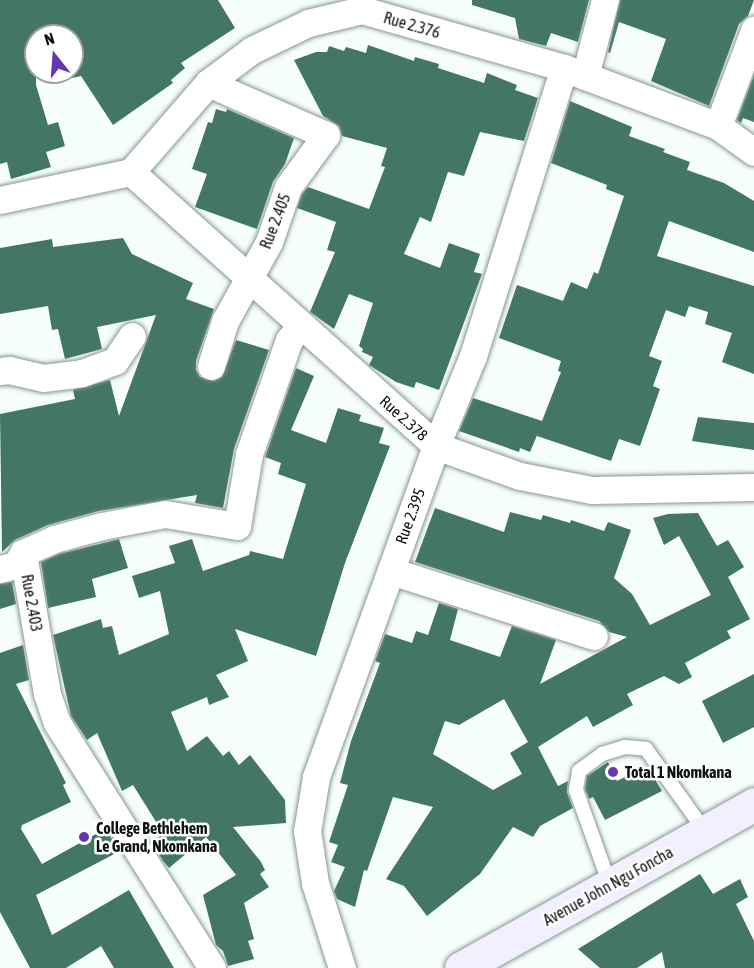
<!DOCTYPE html>
<style>
body{margin:0}
#map{position:relative;width:754px;height:968px;overflow:hidden;background:#f5fefa;font-family:"Asap Condensed",sans-serif}
div>[style]{position:absolute}
.building>*{inset:0;background:#437663}
.roads{filter:drop-shadow(0 0 2px #889690) drop-shadow(0 0 2px #889690)}
.service>*{height:14px;margin:-7px;padding:0 7px;transform-origin:7px;border-radius:7px;background:#fff}
.minor>*{height:27px;margin:-13.5px;padding:0 13.5px;transform-origin:13.5px;border-radius:13.5px;background:#fff}
.secondary>*{height:33px;margin:-16.5px;padding:0 16.5px;transform-origin:16.5px;border-radius:16.5px;background:#f2effe}
.dots>*{width:16px;height:16px;translate:-50% -50%;box-sizing:border-box;border:3px solid #fff;border-radius:50%}
span{translate:-50% -50%;white-space:nowrap;text-align:center;line-height:1.15;-webkit-text-stroke:5px #fff;paint-order:stroke}
.street-label{font-size:16px;color:#0d1310}
.poi-label{font-size:16px;color:#0d1310;font-weight:700}
.left{translate:0 -50%;text-align:left}
.north{position:absolute;left:24px;top:24px;width:60px;height:60px;box-sizing:border-box;background:#fff;border:2px solid #9ea19f;border-radius:50%;rotate:343deg;font-size:16px;font-weight:700;line-height:24px;text-align:center;color:#0d1310}
.north::after{content:'';display:block;margin:auto;width:21px;height:27px;background:#6339b1;clip-path:polygon(50% 0,100% 100%,50% 72%,0 100%)}
</style>
<div id="map">
<div class="building">
<div style="clip-path:polygon(0 0,218px 0,235px 28px,181px 63px,185px 68px,171px 80px,173px 83px,113px 125px,81px 76px,72px 78px,72px 36px,36px 36px,36px 85px,48px 125px,58px 122px,65px 146px,46px 152px,51px 167px,11px 179px,7px 162px,0 164px)"></div>
<div style="clip-path:polygon(472px 0,589px 0,578px 42px,551px 33px,546px 46px,519px 39px,515px 18px,472px 5px)"></div>
<div style="clip-path:polygon(620px 0,754px 0,748px 16px,739px 24px,709px 106px,651px 81px,666px 39px,619px 22px,610px 53px,608px 52px)"></div>
<div style="clip-path:polygon(368px 45px,414px 61px,415px 57px,439px 64px,438px 68px,484px 83px,487px 73px,517px 85px,515px 90px,538px 98px,524px 141px,480px 132px,464px 176px,448px 172px,431px 222px,420px 217px,404px 254px,440px 268px,449px 243px,480px 254px,474px 272px,482px 274px,439px 390px,416px 382px,414px 388px,396px 382px,369px 365px,373px 357px,362px 352px,363px 349px,359px 346px,373px 303px,349px 294px,334px 329px,310px 312px,335px 252px,327px 250px,336px 222px,297px 208px,302px 194px,308px 187px,369px 209px,385px 167px,381px 166px,387px 148px,342px 136px,339px 126px,323px 116px,294px 60px,316px 52px,327px 52px,329px 46px,344px 51px,346px 47px,366px 53px)"></div>
<div style="clip-path:polygon(754px 75px,754px 122px,743px 118px,741px 123px,737px 120px)"></div>
<div style="clip-path:polygon(570px 101px,632px 127px,629px 136px,665px 149px,663px 152px,690px 162px,687px 170px,724px 183px,754px 201px,754px 252px,669px 221px,657px 256px,754px 286px,754px 374px,722px 362px,732px 333px,705px 324px,708px 312px,689px 306px,685px 317px,666px 310px,649px 356px,662px 361px,653px 386px,660px 389px,640px 446px,619px 439px,611px 461px,537px 436px,538px 433px,530px 452px,520px 448px,519px 452px,459px 431px,473px 398px,542px 421px,561px 372px,558px 371px,561px 361px,499px 338px,517px 285px,563px 301px,571px 282px,587px 289px,594px 272px,598px 274px,624px 196px,606px 189px,607px 185px,551px 163px)"></div>
<div style="clip-path:polygon(216px 109px,226px 112px,227px 109px,294px 138px,285px 164px,273px 182px,257px 229px,195px 207px,207px 174px,192px 169px,208px 122px,212px 123px)"></div>
<div style="clip-path:polygon(123px 238px,132px 254px,193px 283px,186px 299px,214px 309px,196px 361px,196px 370px,200px 377px,214px 381px,222px 377px,236px 340px,269px 350px,234px 449px,223px 508px,195px 503px,197px 495px,99px 511px,48px 525px,15px 540px,2px 552px,0 414px,75px 399px,73px 390px,110px 380px,119px 416px,156px 315px,97px 327px,102px 349px,65px 359px,58px 329px,52px 330px,48px 306px,0 314px,0 248px,52px 239px,53px 247px)"></div>
<div style="clip-path:polygon(296px 368px,314px 376px,291px 430px,326px 443px,338px 408px,361px 415px,359px 421px,384px 428px,379px 443px,390px 446px,345px 563px,316px 656px,235px 629px,248px 661px,216px 675px,229px 697px,209px 705px,207px 697px,171px 712px,187px 751px,207px 736px,223px 756px,229px 751px,239px 765px,250px 755px,285px 800px,286px 823px,233px 827px,261px 862px,265px 870px,260px 874px,269px 887px,244px 903px,254px 939px,248px 941px,254px 959px,228px 966px,223px 951px,216px 945px,203px 895px,236px 875px,206px 837px,169px 868px,163px 861px,152px 843px,163px 833px,133px 785px,122px 791px,97px 733px,87px 740px,71px 716px,53px 635px,101px 619px,103px 628px,112px 626px,119px 655px,169px 634px,160px 591px,139px 598px,132px 576px,175px 563px,169px 546px,192px 539px,203px 571px,249px 555px,250px 551px,283px 559px,306px 484px,278px 474px,281px 463px,265px 457px)"></div>
<div style="clip-path:polygon(698px 417px,754px 423px,754px 450px,692px 441px)"></div>
<div style="clip-path:polygon(evenodd,435px 508px,504px 532px,510px 512px,541px 520px,543px 515px,570px 523px,571px 520px,604px 531px,608px 522px,631px 530px,614px 578px,632px 594px,650px 625px,711px 595px,679px 536px,664px 545px,653px 518px,668px 514px,698px 513px,717px 546px,728px 540px,744px 567px,728px 577px,750px 619px,727px 631px,731px 638px,685px 663px,692px 677px,679px 684px,664px 676px,627px 694px,633px 705px,593px 727px,587px 716px,538px 747px,558px 786px,568px 781px,567px 792px,573px 808px,540px 826px,533px 837px,513px 827px,480px 874px,427px 916px,404px 886px,386px 879px,433px 807px,393px 797px,367px 871px,364px 870px,355px 907px,337px 899px,334px 891px,345px 867px,331px 862px,338px 845px,329px 842px,348px 785px,340px 783px,351px 741px,380px 663px,375px 661px,385px 634px,412px 643px,416px 631px,428px 635px,439px 603px,458px 609px,450px 640px,500px 657px,512px 626px,556px 640px,540px 684px,627px 637px,609px 632px,599px 621px,415px 562px,435px 508px,504px 699px,528px 742px,510px 753px,522px 774px,493px 790px,433px 754px,445px 721px,459px 725px,504px 699px)"></div>
<div style="clip-path:polygon(119px 539px,128px 568px,92px 579px,96px 597px,48px 608px,41px 562px,59px 554px)"></div>
<div style="clip-path:polygon(12px 582px,16px 604px,0 609px,0 584px)"></div>
<div style="clip-path:polygon(23px 645px,29px 680px,16px 684px,66px 783px,63px 785px,71px 802px,22px 825px,21px 829px,42px 864px,105px 829px,120px 851px,36px 895px,52px 935px,129px 890px,174px 968px,114px 968px,101px 946px,66px 968px,30px 968px,0 912px,0 653px)"></div>
<div style="clip-path:polygon(754px 674px,754px 727px,723px 743px,702px 701px)"></div>
<div style="clip-path:polygon(608px 762px,617px 781px,647px 766px,662px 791px,605px 820px,593px 797px,589px 799px,585px 789px,587px 776px)"></div>
<div style="clip-path:polygon(700px 874px,713px 894px,740px 879px,748px 897px,736px 904px,754px 941px,754px 968px,665px 968px,662px 952px,637px 968px,600px 968px,578px 949px)"></div>
</div>
<div class="roads">
<div class="service">
<div style="left:610px;top:885px;width:101px;rotate:-109.7deg"></div>
<div style="left:576px;top:790px;width:19px;rotate:-81deg"></div>
<div style="left:579px;top:771px;width:29px;rotate:-36deg"></div>
<div style="left:602px;top:754px;width:24px;rotate:-17deg"></div>
<div style="left:625px;top:747px;width:21px;rotate:5deg"></div>
<div style="left:646px;top:749px;width:101px;rotate:54.3deg"></div>
</div>
<div class="minor">
<div style="left:585px;top:76px;width:79px;rotate:-75.3deg"></div>
<div style="left:208px;top:83px;width:129px;rotate:23.8deg"></div>
<div style="left:326px;top:135px;width:64px;rotate:126.2deg"></div>
<div style="left:288px;top:187px;width:58px;rotate:109.1deg"></div>
<div style="left:269px;top:242px;width:90px;rotate:119.1deg"></div>
<div style="left:225px;top:321px;width:47px;rotate:107.3deg"></div>
<div style="left:718px;top:126px;width:103px;rotate:-69.4deg"></div>
<div style="left:131px;top:172px;width:410px;rotate:41.9deg"></div>
<div style="left:436px;top:446px;width:89px;rotate:19.7deg"></div>
<div style="left:520px;top:476px;width:73px;rotate:11deg"></div>
<div style="left:592px;top:490px;width:162px;rotate:-1.1deg"></div>
<div style="left:0;top:200px;width:134px;rotate:-12.1deg"></div>
<div style="left:131px;top:172px;width:118px;rotate:-49.1deg"></div>
<div style="left:208px;top:83px;width:55px;rotate:-36.9deg"></div>
<div style="left:252px;top:50px;width:62px;rotate:-25.7deg"></div>
<div style="left:308px;top:23px;width:56px;rotate:-13.5deg"></div>
<div style="left:362px;top:10px;width:210px;rotate:16deg"></div>
<div style="left:564px;top:68px;width:165px;rotate:20.6deg"></div>
<div style="left:718px;top:126px;width:44px;rotate:35.8deg"></div>
<div style="left:0;top:371px;width:9px;rotate:-6deg"></div>
<div style="left:9px;top:370px;width:35px;rotate:13deg"></div>
<div style="left:43px;top:378px;width:39px;rotate:-7deg"></div>
<div style="left:82px;top:373px;width:35px;rotate:-20deg"></div>
<div style="left:115px;top:361px;width:30px;rotate:-56deg"></div>
<div style="left:0;top:569px;width:16px;rotate:-14deg"></div>
<div style="left:16px;top:565px;width:14px;rotate:-60deg"></div>
<div style="left:391px;top:571px;width:213px;rotate:17.8deg"></div>
<div style="left:212px;top:968px;width:290px;rotate:-122.3deg"></div>
<div style="left:57px;top:723px;width:31px;rotate:-109deg"></div>
<div style="left:47px;top:694px;width:143px;rotate:-99.7deg"></div>
<div style="left:23px;top:553px;width:34px;rotate:-24deg"></div>
<div style="left:54px;top:539px;width:50px;rotate:-15.2deg"></div>
<div style="left:102px;top:526px;width:64px;rotate:-10.8deg"></div>
<div style="left:165px;top:514px;width:73px;rotate:9.5deg"></div>
<div style="left:237px;top:526px;width:73px;rotate:-80.5deg"></div>
<div style="left:249px;top:454px;width:121px;rotate:-70.7deg"></div>
<div style="left:289px;top:340px;width:19px;rotate:-51deg"></div>
<div style="left:342px;top:968px;width:89px;rotate:-107.6deg"></div>
<div style="left:315px;top:883px;width:53px;rotate:-98.7deg"></div>
<div style="left:307px;top:831px;width:55px;rotate:-80.5deg"></div>
<div style="left:316px;top:777px;width:352px;rotate:-70.1deg"></div>
<div style="left:436px;top:446px;width:97px;rotate:-67.7deg"></div>
<div style="left:473px;top:356px;width:302px;rotate:-72.5deg"></div>
</div>
<div class="secondary">
<div style="left:461px;top:968px;width:336px;rotate:-29.2deg"></div>
</div>
</div>
<div class="dots">
<div style="left:613px;top:772px;background:#6339b1"></div>
<div style="left:84px;top:837px;background:#6339b1"></div>
</div>
<div class="street-label">
<span style="left:412px;top:25px;rotate:16deg">Rue 2.376</span>
<span style="left:275px;top:221px;rotate:-69deg">Rue 2.405</span>
<span style="left:404px;top:418px;rotate:42deg">Rue 2.378</span>
<span style="left:410px;top:516px;rotate:-70deg">Rue 2.395</span>
<span style="left:32px;top:603px;rotate:80deg">Rue 2.403</span>
<span style="left:608px;top:886px;rotate:-29deg">Avenue John Ngu Foncha</span>
</div>
<div class="poi-label">
<span class="left" style="left:625px;top:772px">Total 1 Nkomkana</span>
<span class="left" style="left:96px;top:837px">College Bethlehem<br>Le Grand, Nkomkana</span>
</div>
<div class="north">N</div>
</div>
